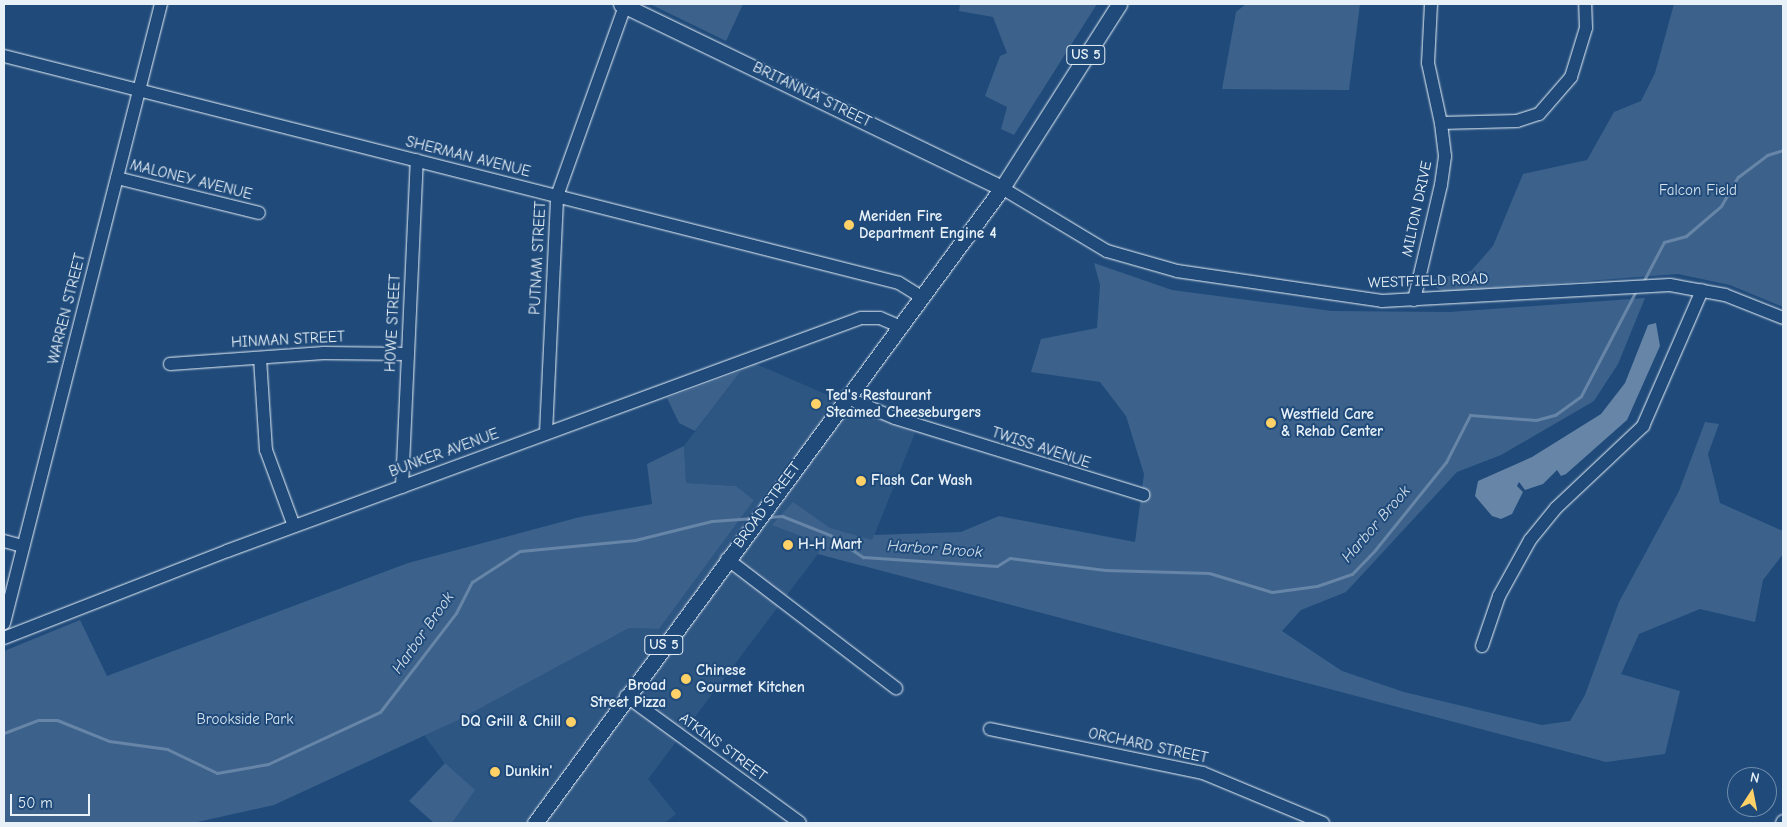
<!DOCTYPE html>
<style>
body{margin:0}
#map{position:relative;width:1787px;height:827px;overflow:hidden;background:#1f4a7a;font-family:"Comic Neue",sans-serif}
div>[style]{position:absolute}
.built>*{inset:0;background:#2e5683}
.green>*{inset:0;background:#3c628c}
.water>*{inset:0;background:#6685a7}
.stream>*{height:3px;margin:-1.5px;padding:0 1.5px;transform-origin:1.5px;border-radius:1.5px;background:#6685a7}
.roads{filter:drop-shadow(0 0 1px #e8f1f8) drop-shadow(0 0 1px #e8f1f8)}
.minor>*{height:12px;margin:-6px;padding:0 6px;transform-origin:6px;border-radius:6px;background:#1f4a7a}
.major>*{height:15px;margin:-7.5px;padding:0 7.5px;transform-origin:7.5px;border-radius:7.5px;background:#1f4a7a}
.dots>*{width:14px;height:14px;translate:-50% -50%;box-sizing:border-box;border:2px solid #1f4a7a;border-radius:50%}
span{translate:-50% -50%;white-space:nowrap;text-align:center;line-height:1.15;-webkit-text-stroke:4px #1f4a7a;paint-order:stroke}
.shield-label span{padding:1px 4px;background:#1f4a7a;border:1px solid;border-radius:4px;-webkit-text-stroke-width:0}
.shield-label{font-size:14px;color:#e8f1f8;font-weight:700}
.street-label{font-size:15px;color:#e8f1f8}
.park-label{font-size:15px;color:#d7e3ed}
.poi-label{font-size:15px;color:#e8f1f8;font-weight:700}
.left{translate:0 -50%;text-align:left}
.right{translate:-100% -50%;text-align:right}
.water-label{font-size:16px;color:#d4e1ec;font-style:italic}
.frame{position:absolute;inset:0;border:5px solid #e8f1f8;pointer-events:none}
.north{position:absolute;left:1727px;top:767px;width:50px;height:50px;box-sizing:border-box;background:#1f4a7a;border:1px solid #6f8dac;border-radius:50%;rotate:11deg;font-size:14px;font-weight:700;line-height:20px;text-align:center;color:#e8f1f8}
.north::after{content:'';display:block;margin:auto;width:18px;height:22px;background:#ffd166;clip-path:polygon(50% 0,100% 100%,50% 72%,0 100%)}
.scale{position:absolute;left:10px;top:794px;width:80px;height:22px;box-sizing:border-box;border:2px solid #e8f1f8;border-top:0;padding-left:6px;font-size:15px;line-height:18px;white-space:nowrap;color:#e8f1f8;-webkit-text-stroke:4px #1f4a7a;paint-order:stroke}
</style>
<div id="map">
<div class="built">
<div style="clip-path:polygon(756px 364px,915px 433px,862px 566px,818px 554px,648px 779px,676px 814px,665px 823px,452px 823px,474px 790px,454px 776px,424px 735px,629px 628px,659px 629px,754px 500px,736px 486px,686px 483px,684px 446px,741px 371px)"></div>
</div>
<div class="green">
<div style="clip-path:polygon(650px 4px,743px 4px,726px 41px)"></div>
<div style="clip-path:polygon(960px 4px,1097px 4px,1014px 135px,1001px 129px,1007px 107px,985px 96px,1000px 56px,1007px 53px,993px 17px,959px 11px)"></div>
<div style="clip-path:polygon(1246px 4px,1360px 4px,1349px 90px,1222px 89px,1236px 12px)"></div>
<div style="clip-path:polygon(1674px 4px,1783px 4px,1783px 307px,1730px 285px,1678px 274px,1444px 292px,1432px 285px,1431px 280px,1471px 271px,1493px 246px,1523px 174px,1587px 160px,1614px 112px,1641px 101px,1655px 73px)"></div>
<div style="clip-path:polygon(1094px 263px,1172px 290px,1332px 311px,1449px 312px,1645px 298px,1618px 364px,1594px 401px,1501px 455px,1457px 472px,1346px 592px,1301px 610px,1282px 631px,1342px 671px,1404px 692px,1542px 725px,1570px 721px,1585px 695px,1619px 602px,1679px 491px,1705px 422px,1719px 424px,1708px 454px,1720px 503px,1783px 531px,1783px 554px,1763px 580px,1755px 622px,1700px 609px,1639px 634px,1621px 674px,1680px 691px,1665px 754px,1606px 762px,818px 554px,822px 544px,772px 525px,793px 502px,830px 528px,872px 540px,874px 535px,961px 532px,999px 516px,1135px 542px,1144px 474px,1126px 416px,1100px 382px,1031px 372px,1041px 339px,1097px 328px,1100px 285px)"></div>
<div style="clip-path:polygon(741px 371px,695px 431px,679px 423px,667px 398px)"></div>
<div style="clip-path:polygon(684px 446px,686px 483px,736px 486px,754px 500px,659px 629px,629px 628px,458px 720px,274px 805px,193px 823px,4px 823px,4px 651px,80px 620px,107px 676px,408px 563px,580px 517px,652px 504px,647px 464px)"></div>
<div style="clip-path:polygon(445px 763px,475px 790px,452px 823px,434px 823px,409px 801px)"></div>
</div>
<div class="water">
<div style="clip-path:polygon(1656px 323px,1660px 346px,1627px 420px,1566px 474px,1561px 476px,1557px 470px,1543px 484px,1525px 490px,1519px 482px,1517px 486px,1523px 492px,1512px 514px,1501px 519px,1492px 516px,1475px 496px,1478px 481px,1532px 457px,1601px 414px,1625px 383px,1648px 325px)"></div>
</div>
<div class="stream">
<div style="left:1643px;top:282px;width:45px;rotate:-62.3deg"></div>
<div style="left:1664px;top:242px;width:23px;rotate:-15deg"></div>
<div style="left:1686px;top:236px;width:46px;rotate:-40.6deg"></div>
<div style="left:1721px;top:206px;width:34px;rotate:-60deg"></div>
<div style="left:1738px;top:177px;width:36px;rotate:-37deg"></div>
<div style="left:1767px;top:155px;width:17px;rotate:-17deg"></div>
<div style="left:767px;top:517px;width:15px;rotate:-4deg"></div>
<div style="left:782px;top:516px;width:52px;rotate:21.6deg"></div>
<div style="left:830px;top:535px;width:40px;rotate:34deg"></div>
<div style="left:863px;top:557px;width:134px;rotate:3.8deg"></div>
<div style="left:997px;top:566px;width:15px;rotate:-32deg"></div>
<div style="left:1010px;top:558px;width:96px;rotate:7.2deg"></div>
<div style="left:1105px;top:570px;width:104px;rotate:1.7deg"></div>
<div style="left:1209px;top:573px;width:66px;rotate:16.8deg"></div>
<div style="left:1272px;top:592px;width:45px;rotate:-7.6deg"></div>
<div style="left:1317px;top:586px;width:37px;rotate:-19deg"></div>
<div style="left:1352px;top:574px;width:33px;rotate:-46deg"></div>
<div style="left:1375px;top:550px;width:113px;rotate:-51.1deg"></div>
<div style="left:1446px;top:462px;width:53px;rotate:-62.9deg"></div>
<div style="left:1470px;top:415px;width:66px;rotate:4.3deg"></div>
<div style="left:1536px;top:420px;width:20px;rotate:-15deg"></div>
<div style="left:1555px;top:415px;width:32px;rotate:-36deg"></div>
<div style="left:1581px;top:396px;width:119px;rotate:-62.4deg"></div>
<div style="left:4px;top:733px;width:36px;rotate:-21deg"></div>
<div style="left:38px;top:720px;width:19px"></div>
<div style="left:57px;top:720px;width:56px;rotate:22deg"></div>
<div style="left:109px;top:741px;width:59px;rotate:7.9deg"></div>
<div style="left:167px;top:749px;width:55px;rotate:25.6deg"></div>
<div style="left:217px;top:773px;width:52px;rotate:-10deg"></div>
<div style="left:268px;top:764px;width:123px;rotate:-24.9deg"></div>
<div style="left:380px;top:712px;width:125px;rotate:-52.5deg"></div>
<div style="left:456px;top:613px;width:35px;rotate:-63deg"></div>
<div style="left:472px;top:582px;width:57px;rotate:-32.9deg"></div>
<div style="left:520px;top:551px;width:116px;rotate:-5.5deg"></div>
<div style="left:635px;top:540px;width:79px;rotate:-13.9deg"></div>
<div style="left:712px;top:521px;width:42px;rotate:-4.1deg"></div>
</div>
<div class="roads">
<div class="minor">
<div style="left:1431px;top:4px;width:59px;rotate:92.9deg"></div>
<div style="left:1428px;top:63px;width:61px;rotate:77.8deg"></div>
<div style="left:1441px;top:123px;width:76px;rotate:-1.5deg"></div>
<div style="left:1517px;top:121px;width:23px;rotate:-18deg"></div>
<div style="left:1539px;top:114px;width:49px;rotate:-49.1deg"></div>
<div style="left:1571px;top:77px;width:51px;rotate:-73deg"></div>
<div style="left:1586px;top:28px;width:24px;rotate:-92deg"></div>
<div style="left:4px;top:56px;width:923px;rotate:14.23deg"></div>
<div style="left:899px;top:283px;width:26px;rotate:32deg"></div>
<div style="left:117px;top:178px;width:146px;rotate:13.8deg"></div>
<div style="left:1002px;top:188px;width:122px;rotate:31deg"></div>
<div style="left:1107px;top:251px;width:73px;rotate:15.9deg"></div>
<div style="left:1177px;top:271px;width:207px;rotate:8.3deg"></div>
<div style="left:1382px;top:301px;width:288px;rotate:-3.2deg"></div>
<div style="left:1670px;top:285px;width:56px;rotate:10.3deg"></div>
<div style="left:1725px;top:295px;width:62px;rotate:21.6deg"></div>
<div style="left:1414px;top:300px;width:118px;rotate:-76.8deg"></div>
<div style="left:1441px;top:185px;width:29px;rotate:-82deg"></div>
<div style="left:1445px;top:156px;width:33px;rotate:-97deg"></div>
<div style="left:260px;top:358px;width:92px;rotate:86.3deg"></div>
<div style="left:266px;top:450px;width:81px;rotate:69.8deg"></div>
<div style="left:170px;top:364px;width:154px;rotate:-4.1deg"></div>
<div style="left:324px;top:353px;width:84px;rotate:0.7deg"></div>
<div style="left:845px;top:397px;width:54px;rotate:22.8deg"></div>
<div style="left:895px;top:418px;width:260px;rotate:17.2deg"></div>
<div style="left:546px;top:433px;width:237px;rotate:-87.3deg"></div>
<div style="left:557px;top:196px;width:202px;rotate:-70.3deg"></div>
<div style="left:402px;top:487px;width:327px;rotate:-87.4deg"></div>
<div style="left:4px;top:541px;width:20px;rotate:15deg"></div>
<div style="left:727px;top:559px;width:213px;rotate:37.4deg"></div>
<div style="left:4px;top:623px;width:639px;rotate:-75.77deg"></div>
<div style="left:4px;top:638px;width:239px;rotate:-21.3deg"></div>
<div style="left:227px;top:551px;width:675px;rotate:-20.18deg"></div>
<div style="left:861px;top:318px;width:19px"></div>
<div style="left:880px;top:318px;width:21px;rotate:23deg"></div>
<div style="left:1482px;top:646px;width:53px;rotate:-71.2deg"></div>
<div style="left:1499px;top:596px;width:64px;rotate:-61deg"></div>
<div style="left:1530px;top:540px;width:41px;rotate:-50.9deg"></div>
<div style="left:1556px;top:508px;width:120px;rotate:-43.3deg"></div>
<div style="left:1643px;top:426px;width:148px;rotate:-66.5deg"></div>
<div style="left:626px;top:696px;width:215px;rotate:36.1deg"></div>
<div style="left:990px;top:729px;width:217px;rotate:11.7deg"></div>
<div style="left:1203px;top:773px;width:130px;rotate:22.6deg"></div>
<div style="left:1782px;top:823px;width:2px;rotate:-63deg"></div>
</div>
<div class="major">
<div style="left:621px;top:4px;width:423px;rotate:25.8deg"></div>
<div style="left:535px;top:823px;width:788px;rotate:-53.67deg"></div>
<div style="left:1002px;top:188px;width:218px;rotate:-57.5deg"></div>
</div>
</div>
<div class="dots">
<div style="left:849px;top:225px;background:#ffd166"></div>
<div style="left:816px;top:404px;background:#ffd166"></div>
<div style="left:1271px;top:423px;background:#ffd166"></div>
<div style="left:861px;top:481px;background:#ffd166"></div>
<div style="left:788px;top:545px;background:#ffd166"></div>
<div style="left:686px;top:679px;background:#ffd166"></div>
<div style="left:676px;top:694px;background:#ffd166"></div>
<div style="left:571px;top:722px;background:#ffd166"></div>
<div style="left:495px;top:772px;background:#ffd166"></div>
</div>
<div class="shield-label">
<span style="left:1086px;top:55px">US 5</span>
<span style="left:664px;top:645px">US 5</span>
</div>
<div class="street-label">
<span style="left:812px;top:95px;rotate:26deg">BRITANNIA STREET</span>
<span style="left:468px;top:157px;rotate:14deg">SHERMAN AVENUE</span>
<span style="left:191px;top:180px;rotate:14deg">MALONEY AVENUE</span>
<span style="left:1417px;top:209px;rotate:-78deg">MILTON DRIVE</span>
<span style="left:538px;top:258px;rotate:-87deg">PUTNAM STREET</span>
<span style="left:1428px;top:281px;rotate:-2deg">WESTFIELD ROAD</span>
<span style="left:67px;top:309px;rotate:-76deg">WARREN STREET</span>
<span style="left:393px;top:323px;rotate:-87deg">HOWE STREET</span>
<span style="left:288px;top:340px;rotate:-3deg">HINMAN STREET</span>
<span style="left:1041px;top:448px;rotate:18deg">TWISS AVENUE</span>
<span style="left:444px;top:453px;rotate:-20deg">BUNKER AVENUE</span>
<span style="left:767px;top:505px;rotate:-54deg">BROAD STREET</span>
<span style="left:1148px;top:746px;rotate:12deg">ORCHARD STREET</span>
<span style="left:723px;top:747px;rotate:36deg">ATKINS STREET</span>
</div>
<div class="park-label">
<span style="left:1698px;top:191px">Falcon Field</span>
<span style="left:245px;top:720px">Brookside Park</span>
</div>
<div class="poi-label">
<span class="left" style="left:859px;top:225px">Meriden Fire<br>Department Engine 4</span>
<span class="left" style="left:826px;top:404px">Ted's Restaurant<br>Steamed Cheeseburgers</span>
<span class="left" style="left:1281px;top:423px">Westfield Care<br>&amp; Rehab Center</span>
<span class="left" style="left:871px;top:481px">Flash Car Wash</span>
<span class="left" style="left:798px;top:545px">H-H Mart</span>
<span class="left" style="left:696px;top:679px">Chinese<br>Gourmet Kitchen</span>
<span class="right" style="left:666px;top:694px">Broad<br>Street Pizza</span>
<span class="right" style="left:561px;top:722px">DQ Grill &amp; Chill</span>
<span class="left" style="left:505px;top:772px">Dunkin'</span>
</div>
<div class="water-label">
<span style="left:1376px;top:524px;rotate:-49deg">Harbor Brook</span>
<span style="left:935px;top:549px;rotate:4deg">Harbor Brook</span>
<span style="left:423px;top:633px;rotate:-55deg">Harbor Brook</span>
</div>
<div class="frame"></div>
<div class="north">N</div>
<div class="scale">50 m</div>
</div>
